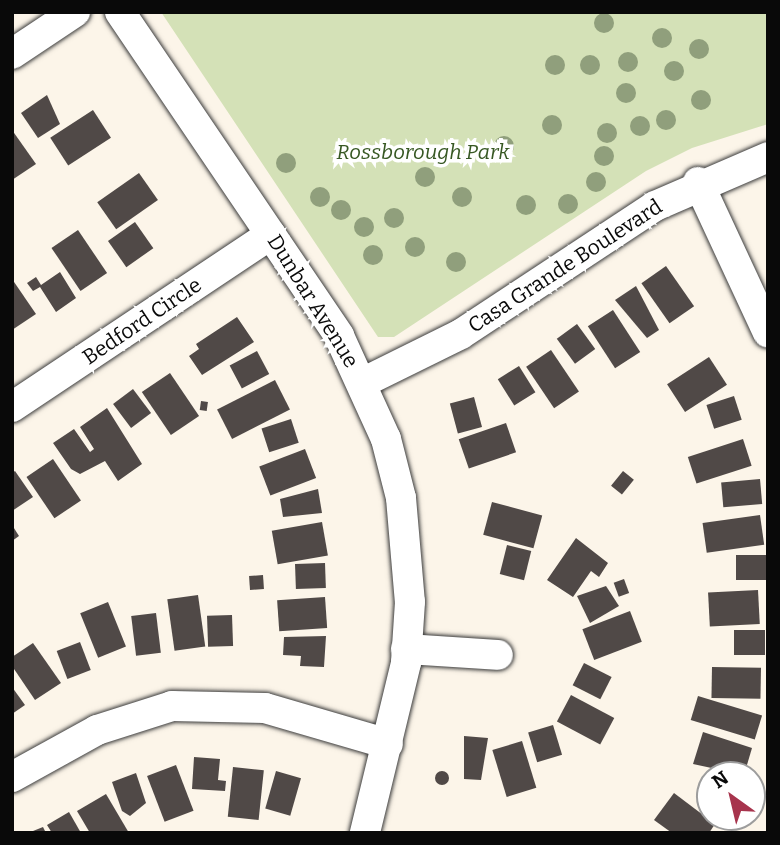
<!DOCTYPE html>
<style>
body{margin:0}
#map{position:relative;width:780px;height:845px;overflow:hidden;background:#fcf5e9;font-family:Bitter,serif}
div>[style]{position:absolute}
.green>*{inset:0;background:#d4e1b7}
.building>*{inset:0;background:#504947;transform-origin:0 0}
.round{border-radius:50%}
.roads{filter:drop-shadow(0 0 2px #3c3c3c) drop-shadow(0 0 2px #3c3c3c)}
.minor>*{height:30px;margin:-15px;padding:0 15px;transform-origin:15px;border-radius:15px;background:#fff}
.trees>*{width:20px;height:20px;margin:-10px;border-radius:50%;background:#909f7c}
span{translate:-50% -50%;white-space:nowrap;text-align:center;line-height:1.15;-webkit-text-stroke:7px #fff;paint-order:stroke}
.park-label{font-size:21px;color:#375823;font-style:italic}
.street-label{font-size:21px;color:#090909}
.frame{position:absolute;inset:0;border:14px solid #090909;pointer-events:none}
.north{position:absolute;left:696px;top:761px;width:70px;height:70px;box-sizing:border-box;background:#fff;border:2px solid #9d9d9d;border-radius:50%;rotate:326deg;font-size:19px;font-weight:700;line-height:28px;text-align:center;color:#090909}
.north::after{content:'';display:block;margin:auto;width:24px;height:32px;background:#a7344d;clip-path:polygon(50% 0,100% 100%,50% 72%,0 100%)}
</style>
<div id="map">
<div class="green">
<div style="clip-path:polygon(161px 12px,768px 12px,768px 124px,692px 148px,646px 171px,394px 337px,378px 337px)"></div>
</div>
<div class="building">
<div style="clip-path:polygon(47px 95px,60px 124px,38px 138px,21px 113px)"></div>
<div style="left:93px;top:110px;width:33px;height:51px;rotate:57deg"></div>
<div style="clip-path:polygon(12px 130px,36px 164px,12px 180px)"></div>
<div style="left:139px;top:173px;width:33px;height:51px;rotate:55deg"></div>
<div style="left:135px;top:222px;width:32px;height:33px;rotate:55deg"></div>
<div style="left:78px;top:230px;width:52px;height:32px;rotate:56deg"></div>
<div style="left:666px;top:266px;width:49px;height:30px;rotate:55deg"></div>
<div style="clip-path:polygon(60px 272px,76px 298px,56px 312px,40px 287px,33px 291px,27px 283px,36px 277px,41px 285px)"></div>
<div style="clip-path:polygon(12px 279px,36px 314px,12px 330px)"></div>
<div style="clip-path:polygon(636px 286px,659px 330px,647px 338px,615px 300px)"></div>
<div style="left:613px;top:310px;width:50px;height:30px;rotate:57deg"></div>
<div style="clip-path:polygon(237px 317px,254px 342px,202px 375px,189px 356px,199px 349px,196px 344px)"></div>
<div style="left:577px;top:324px;width:31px;height:25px;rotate:54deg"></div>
<div style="left:551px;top:350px;width:50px;height:30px;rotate:56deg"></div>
<div style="left:257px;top:351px;width:26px;height:31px;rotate:62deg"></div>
<div style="left:709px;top:357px;width:33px;height:50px;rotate:57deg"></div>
<div style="left:519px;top:366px;width:31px;height:25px;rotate:58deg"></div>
<div style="left:170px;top:373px;width:52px;height:34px;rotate:56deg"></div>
<div style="left:275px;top:380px;width:33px;height:65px;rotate:63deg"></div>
<div style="left:133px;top:389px;width:30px;height:25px;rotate:53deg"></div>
<div style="left:734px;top:396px;width:25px;height:29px;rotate:72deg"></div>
<div style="left:474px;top:397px;width:31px;height:25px;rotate:75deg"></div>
<div style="left:201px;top:401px;width:7px;height:9px;rotate:8deg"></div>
<div style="clip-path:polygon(107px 408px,142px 464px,118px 481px,105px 461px,80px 474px,71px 469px,53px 443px,74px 429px,90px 452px,94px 449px,80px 427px)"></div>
<div style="left:291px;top:419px;width:25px;height:31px;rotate:72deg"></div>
<div style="left:506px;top:423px;width:31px;height:50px;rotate:71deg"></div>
<div style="left:743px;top:439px;width:28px;height:58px;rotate:72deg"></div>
<div style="left:305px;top:449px;width:31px;height:49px;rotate:69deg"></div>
<div style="left:53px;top:459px;width:50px;height:32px;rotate:56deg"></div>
<div style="clip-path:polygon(15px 471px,33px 497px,12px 511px,12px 473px)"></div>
<div style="left:623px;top:471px;width:14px;height:19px;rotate:39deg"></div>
<div style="left:760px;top:479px;width:25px;height:39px;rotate:85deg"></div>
<div style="clip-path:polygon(318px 489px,322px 513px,283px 517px,280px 499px)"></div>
<div style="left:492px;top:502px;width:52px;height:34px;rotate:15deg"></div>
<div style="left:760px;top:515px;width:30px;height:58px;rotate:82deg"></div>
<div style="left:322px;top:522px;width:34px;height:51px;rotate:80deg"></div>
<div style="clip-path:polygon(12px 525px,19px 536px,12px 541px)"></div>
<div style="clip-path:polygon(576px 538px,608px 563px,599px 577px,591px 571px,573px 597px,547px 580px)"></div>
<div style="left:507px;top:545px;width:25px;height:30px;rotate:14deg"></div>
<div style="left:736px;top:555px;width:31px;height:25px"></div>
<div style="left:325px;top:563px;width:25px;height:30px;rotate:88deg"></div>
<div style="left:263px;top:575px;width:14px;height:14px;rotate:86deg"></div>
<div style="left:624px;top:579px;width:15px;height:11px;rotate:70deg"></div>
<div style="clip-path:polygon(606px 586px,619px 606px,590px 623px,577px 596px)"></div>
<div style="left:758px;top:590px;width:34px;height:50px;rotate:87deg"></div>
<div style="left:198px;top:595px;width:52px;height:31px;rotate:82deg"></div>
<div style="left:325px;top:597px;width:31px;height:48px;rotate:86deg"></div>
<div style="left:108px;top:602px;width:48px;height:30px;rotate:68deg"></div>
<div style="left:630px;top:611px;width:33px;height:51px;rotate:69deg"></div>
<div style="left:156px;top:613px;width:40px;height:25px;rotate:83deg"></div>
<div style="left:232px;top:615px;width:31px;height:25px;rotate:88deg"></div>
<div style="left:734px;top:630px;width:31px;height:25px"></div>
<div style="clip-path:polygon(326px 636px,324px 667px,300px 666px,301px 656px,283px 655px,284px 637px)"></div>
<div style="left:80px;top:642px;width:30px;height:25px;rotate:69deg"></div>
<div style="clip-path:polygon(33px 643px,61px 683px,35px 700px,12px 666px,12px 657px)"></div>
<div style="left:584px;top:663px;width:31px;height:25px;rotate:27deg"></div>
<div style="left:712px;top:667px;width:49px;height:31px;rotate:1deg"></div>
<div style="clip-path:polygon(12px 687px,25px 705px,12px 714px)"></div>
<div style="left:571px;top:695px;width:49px;height:30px;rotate:28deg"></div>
<div style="left:698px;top:696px;width:67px;height:25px;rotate:17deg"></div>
<div style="left:553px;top:725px;width:31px;height:26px;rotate:73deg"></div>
<div style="clip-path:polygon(703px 732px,752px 748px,744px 775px,693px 764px)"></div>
<div style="clip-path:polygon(464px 736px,488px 738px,481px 780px,464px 779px)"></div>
<div style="left:522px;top:741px;width:49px;height:31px;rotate:73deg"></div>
<div style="clip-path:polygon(194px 757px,220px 759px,218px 780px,226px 781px,225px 791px,192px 789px)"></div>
<div style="left:176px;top:765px;width:49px;height:31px;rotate:69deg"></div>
<div style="left:233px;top:767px;width:31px;height:50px;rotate:6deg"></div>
<div class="round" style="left:435px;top:771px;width:14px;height:14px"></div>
<div style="left:276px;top:771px;width:26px;height:39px;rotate:16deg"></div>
<div style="clip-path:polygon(136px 773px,146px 803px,130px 816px,122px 811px,112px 782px)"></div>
<div style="clip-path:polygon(710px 773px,710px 803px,697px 795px)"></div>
<div style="clip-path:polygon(674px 793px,715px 824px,709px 833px,672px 833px,654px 820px)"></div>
<div style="clip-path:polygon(106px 794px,129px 833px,90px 833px,77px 811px)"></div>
<div style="clip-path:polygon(69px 812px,81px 833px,52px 833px,47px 825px)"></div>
<div style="clip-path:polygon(43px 827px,46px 833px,28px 833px)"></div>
</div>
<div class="roads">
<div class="minor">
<div style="left:120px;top:12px;width:391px;rotate:55.9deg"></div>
<div style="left:339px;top:336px;width:113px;rotate:65.5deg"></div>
<div style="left:386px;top:439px;width:61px;rotate:75.7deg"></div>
<div style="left:401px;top:498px;width:104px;rotate:85.1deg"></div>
<div style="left:410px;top:602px;width:61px;rotate:93.8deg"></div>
<div style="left:406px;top:663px;width:175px;rotate:103.6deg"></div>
<div style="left:12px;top:54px;width:76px;rotate:-33.7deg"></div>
<div style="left:698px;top:182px;width:166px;rotate:65.1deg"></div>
<div style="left:364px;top:382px;width:108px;rotate:-26.3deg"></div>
<div style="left:461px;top:334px;width:232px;rotate:-33.4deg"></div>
<div style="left:655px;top:206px;width:123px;rotate:-23.4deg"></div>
<div style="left:12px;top:407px;width:311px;rotate:-33.7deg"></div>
<div style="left:406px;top:649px;width:92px;rotate:3.7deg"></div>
<div style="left:12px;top:777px;width:97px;rotate:-28.9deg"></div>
<div style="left:97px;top:730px;width:79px;rotate:-17.7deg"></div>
<div style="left:172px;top:706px;width:93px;rotate:1.2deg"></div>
<div style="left:265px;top:708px;width:128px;rotate:16.3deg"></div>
</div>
</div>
<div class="trees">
<div style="left:604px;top:23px"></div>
<div style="left:662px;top:38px"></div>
<div style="left:699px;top:49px"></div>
<div style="left:628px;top:62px"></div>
<div style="left:555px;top:65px"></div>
<div style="left:590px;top:65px"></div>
<div style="left:674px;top:71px"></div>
<div style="left:626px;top:93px"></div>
<div style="left:701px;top:100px"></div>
<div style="left:666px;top:120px"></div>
<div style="left:552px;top:125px"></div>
<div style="left:640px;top:126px"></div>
<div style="left:607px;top:133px"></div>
<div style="left:504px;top:146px"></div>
<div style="left:604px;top:156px"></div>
<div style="left:286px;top:163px"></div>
<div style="left:425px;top:177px"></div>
<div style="left:596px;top:182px"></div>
<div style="left:320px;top:197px"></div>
<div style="left:462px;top:197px"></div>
<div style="left:568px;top:204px"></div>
<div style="left:526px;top:205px"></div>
<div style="left:341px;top:210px"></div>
<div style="left:394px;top:218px"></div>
<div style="left:364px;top:227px"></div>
<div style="left:415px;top:247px"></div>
<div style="left:373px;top:255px"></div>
<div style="left:456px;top:262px"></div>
</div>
<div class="park-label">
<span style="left:423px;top:152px">Rossborough Park</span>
</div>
<div class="street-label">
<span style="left:565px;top:266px;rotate:-33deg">Casa Grande Boulevard</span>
<span style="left:313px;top:301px;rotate:58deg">Dunbar Avenue</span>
<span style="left:142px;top:321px;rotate:-34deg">Bedford Circle</span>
</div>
<div class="frame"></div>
<div class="north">N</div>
</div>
